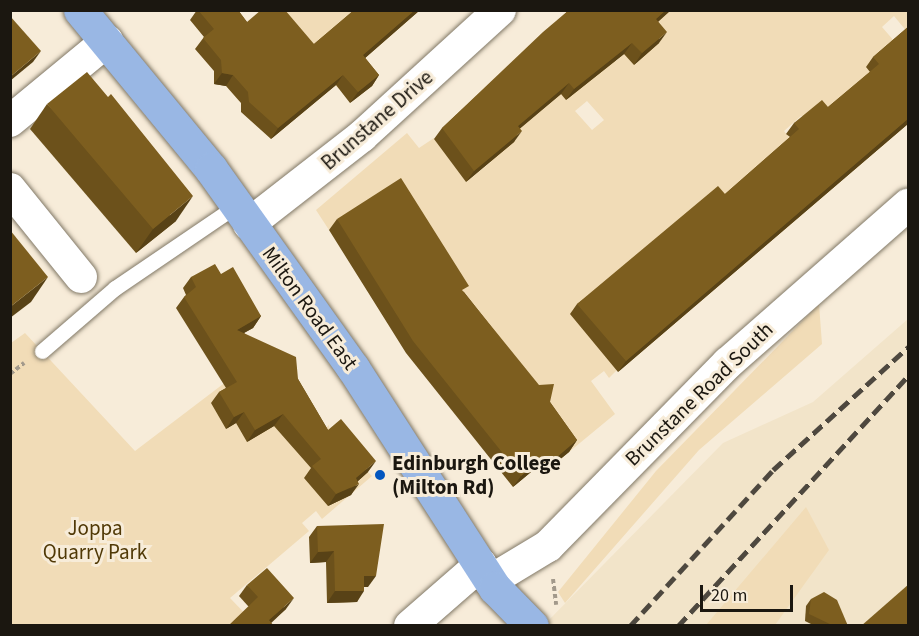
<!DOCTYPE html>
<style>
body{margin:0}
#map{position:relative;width:919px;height:636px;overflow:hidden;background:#f7ecd9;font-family:"Source Sans 3",sans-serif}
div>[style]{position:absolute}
.built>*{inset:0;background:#f2e4c9}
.green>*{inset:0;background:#f1dcb7}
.path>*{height:4px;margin-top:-2px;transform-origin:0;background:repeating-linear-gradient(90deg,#a2998b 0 4.5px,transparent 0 7.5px)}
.roads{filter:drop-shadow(0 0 2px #817866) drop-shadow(0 0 2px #817866)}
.lane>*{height:15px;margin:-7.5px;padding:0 7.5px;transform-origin:7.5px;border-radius:7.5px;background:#fff}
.street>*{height:32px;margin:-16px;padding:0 16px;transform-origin:16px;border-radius:16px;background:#fff}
.primary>*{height:33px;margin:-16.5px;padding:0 16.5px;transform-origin:16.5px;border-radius:16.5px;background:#99b7e4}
.rail>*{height:4.5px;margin-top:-2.25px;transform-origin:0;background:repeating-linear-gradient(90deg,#4e483f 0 12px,transparent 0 18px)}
.wall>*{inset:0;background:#6c511b}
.shaded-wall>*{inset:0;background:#584216}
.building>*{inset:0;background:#7d5e1f}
.dots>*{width:16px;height:16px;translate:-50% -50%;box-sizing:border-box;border:3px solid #f7ecd9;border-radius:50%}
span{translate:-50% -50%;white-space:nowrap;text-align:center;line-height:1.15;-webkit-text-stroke:6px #f7ecd9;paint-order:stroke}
.street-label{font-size:21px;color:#1b1710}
.poi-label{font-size:21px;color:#1b1710;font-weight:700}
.left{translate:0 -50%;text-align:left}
.park-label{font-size:21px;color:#503906}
.frame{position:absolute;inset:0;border:12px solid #1b1710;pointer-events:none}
.scale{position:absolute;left:700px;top:585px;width:93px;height:27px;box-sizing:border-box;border:3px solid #1b1710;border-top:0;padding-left:8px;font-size:18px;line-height:21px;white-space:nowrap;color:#1b1710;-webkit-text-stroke:4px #f7ecd9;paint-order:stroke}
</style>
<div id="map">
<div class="built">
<div style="clip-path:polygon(908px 319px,908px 625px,543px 626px,723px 443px,813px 402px)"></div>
</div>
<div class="green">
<div style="clip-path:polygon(353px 10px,360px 72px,339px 89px,303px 49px,239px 101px,228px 88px,268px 11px)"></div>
<div style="clip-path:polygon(evenodd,617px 11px,908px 11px,908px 33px,894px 16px,882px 27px,895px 42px,908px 117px,801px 116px,784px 131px,807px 158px,617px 370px,609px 378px,604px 371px,591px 381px,615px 414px,569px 452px,520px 388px,468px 431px,475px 309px,466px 294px,461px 297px,393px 190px,329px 230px,316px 210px,407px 133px,419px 148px,434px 138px,466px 182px,491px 162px,480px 149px,599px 41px,616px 61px,624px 54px,617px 11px,587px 101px,604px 120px,592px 130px,575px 111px,587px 101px)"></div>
<div style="clip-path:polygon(819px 304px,822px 344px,699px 450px,565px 603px,558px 592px,656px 471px)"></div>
<div style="clip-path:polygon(25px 333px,135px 451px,235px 375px,226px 429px,236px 423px,247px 441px,277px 424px,299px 450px,329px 425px,337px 498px,368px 472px,372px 476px,322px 519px,316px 511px,302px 523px,309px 531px,230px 598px,256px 625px,11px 626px,11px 343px)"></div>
<div style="clip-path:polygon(806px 507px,829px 550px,775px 625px,706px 625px)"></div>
</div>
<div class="path">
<div style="left:10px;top:374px;width:18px;rotate:-38deg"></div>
<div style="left:553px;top:579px;width:26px;rotate:83deg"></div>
</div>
<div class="roads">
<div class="lane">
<div style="left:42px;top:351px;width:96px;rotate:-40.8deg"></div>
<div style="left:115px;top:288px;width:148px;rotate:-34.2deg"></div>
</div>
<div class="street">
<div style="left:10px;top:121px;width:126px;rotate:-39.5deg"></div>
<div style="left:10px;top:189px;width:113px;rotate:51.1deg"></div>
<div style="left:249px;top:224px;width:143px;rotate:-37.9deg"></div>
<div style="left:362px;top:136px;width:187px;rotate:-42.4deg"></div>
<div style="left:490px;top:581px;width:68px;rotate:-31.1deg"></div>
<div style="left:548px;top:546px;width:257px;rotate:-45.5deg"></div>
<div style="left:728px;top:363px;width:240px;rotate:-41.3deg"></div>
<div style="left:410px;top:626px;width:94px;rotate:-41.1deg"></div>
</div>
<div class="primary">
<div style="left:80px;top:10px;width:206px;rotate:50.5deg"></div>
<div style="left:211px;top:169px;width:244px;rotate:54.5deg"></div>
<div style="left:353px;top:368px;width:262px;rotate:57.2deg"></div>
<div style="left:495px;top:588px;width:53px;rotate:45.8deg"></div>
</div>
</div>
<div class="rail">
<div style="left:630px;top:626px;width:212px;rotate:-47.5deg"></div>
<div style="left:773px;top:470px;width:183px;rotate:-42.3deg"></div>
<div style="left:678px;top:626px;width:340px;rotate:-47.4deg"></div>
</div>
<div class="wall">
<div style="clip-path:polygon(197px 10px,238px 10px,247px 22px,314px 44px,353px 11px,353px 10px,420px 10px,365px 58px,379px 75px,372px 86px,350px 103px,336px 85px,271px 139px,241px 112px,241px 103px,226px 86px,214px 84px,214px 71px,195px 49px,204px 37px,190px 20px)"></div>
<div style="clip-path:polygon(569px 10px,671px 10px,658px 22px,659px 43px,634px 65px,624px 54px,566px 100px,561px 94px,520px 128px,514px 142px,466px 182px,434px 139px,442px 128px)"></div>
<div style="clip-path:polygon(909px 26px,909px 123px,618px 372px,570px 314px,577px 304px,725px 194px,790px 137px,786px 134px,794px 123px,828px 107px,870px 72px,866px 67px,873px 57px)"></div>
<div style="clip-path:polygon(47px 104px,176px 221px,136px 253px,30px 129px)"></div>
<div style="clip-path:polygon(337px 219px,464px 292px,550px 402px,577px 440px,569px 452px,542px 474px,537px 467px,513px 487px,406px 353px,329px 230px)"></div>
<div style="clip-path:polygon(221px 274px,261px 316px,253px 328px,244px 333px,298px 379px,328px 430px,368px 472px,358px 481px,351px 495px,328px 506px,304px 478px,311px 468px,274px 426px,247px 442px,236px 423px,226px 429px,211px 403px,219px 392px,226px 388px,176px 308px,184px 297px,186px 295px,183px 288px,191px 277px)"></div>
<div style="clip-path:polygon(317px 526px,368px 587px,364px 587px,357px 602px,327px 603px,326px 562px,310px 563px,309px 537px)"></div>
<div style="clip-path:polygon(247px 585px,286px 609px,271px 622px,248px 606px,239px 596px)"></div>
<div style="clip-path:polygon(811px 599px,848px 626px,815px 626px,805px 621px,806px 606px)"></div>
</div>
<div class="shaded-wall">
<div style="clip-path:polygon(415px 10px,420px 10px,356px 66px,363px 55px)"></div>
<div style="clip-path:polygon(666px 10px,671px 10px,648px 30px,656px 19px)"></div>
<div style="clip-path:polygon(667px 32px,659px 43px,634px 65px,642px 53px)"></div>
<div style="clip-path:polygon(632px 43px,624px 54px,566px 100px,574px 89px)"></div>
<div style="clip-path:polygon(41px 51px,33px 62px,10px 81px,10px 77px)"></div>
<div style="clip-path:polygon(222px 73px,233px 75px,226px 86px,214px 84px)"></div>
<div style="clip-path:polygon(343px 75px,336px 85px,271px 139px,278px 128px)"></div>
<div style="clip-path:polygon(379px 75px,372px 86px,350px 103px,358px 92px)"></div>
<div style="clip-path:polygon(569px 83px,561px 94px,510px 137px,518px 126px)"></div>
<div style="clip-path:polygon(909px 118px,909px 123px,618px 372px,626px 361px)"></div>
<div style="clip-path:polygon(522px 131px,514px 142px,466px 182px,474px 171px)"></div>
<div style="clip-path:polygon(193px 196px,176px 221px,136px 253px,153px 229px)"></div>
<div style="clip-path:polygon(48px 277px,31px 302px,10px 318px,10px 307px)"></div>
<div style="clip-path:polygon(261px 316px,253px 328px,229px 341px,237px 330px)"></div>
<div style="clip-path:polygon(244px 412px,236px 423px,226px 429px,234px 417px)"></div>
<div style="clip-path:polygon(283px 414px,274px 426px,247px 442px,255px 430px)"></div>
<div style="clip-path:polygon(577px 440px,569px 452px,542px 474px,550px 463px)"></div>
<div style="clip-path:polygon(545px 456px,537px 467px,513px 487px,521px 476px)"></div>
<div style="clip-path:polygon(376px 461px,368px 472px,349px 489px,359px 484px,351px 495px,328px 506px,336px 494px)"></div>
<div style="clip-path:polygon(334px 551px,326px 562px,310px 563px,318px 552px)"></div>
<div style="clip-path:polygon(364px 576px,376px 576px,368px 587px,356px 587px)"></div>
<div style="clip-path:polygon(335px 591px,364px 591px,357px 602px,327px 603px)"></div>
<div style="clip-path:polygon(294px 598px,286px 609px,268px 626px,269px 620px)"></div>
</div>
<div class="building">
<div style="clip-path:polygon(198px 10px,238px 10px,247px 22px,261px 10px,285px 10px,314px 44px,354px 10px,415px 10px,363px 55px,379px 75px,358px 92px,343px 75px,278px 128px,249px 102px,248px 92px,233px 75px,222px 73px,221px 60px,203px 38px,214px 29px)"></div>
<div style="clip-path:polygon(569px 10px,666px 10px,656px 19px,667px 32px,642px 53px,632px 43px,574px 89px,569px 83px,518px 126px,522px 131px,474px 171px,442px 128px,543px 32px)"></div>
<div style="clip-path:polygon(10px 16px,41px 51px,10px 77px)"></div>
<div style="clip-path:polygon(909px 26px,909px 118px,626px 361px,577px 304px,718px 186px,725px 194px,799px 129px,794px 123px,822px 100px,828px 107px,879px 64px,873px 57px)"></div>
<div style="clip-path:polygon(87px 72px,108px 97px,111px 94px,193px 196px,153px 229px,47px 104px)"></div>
<div style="clip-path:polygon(401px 178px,469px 286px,462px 290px,539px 385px,554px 384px,550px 402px,577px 440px,550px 463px,545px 456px,521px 476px,413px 341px,337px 219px)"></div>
<div style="clip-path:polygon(10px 230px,48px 277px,10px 307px)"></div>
<div style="clip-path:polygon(215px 264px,221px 274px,233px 267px,261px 316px,237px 330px,296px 357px,298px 379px,328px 430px,341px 419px,376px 461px,356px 478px,359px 484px,336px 494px,312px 466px,321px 459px,283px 414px,255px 430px,244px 412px,234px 417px,219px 392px,237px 382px,184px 297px,196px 287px,191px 277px)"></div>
<div style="clip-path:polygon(384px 524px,376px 576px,364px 576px,364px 591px,335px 591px,334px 551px,318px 552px,317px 526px)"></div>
<div style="clip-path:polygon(267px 568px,294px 598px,269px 620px,274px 626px,228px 626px,258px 597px,247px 585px)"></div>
<div style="clip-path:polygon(909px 584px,909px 626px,861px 626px)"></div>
<div style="clip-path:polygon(824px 592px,837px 600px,848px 626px,834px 626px,809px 614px,811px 599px)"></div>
</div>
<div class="dots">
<div style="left:380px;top:475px;background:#0256bf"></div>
</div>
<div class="street-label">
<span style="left:377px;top:120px;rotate:-41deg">Brunstane Drive</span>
<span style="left:310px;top:308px;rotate:54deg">Milton Road East</span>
<span style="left:699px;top:394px;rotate:-44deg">Brunstane Road South</span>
</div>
<div class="poi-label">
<span class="left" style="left:392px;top:475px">Edinburgh College<br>(Milton Rd)</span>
</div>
<div class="park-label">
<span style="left:95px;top:540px">Joppa<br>Quarry Park</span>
</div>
<div class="frame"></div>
<div class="scale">20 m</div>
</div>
